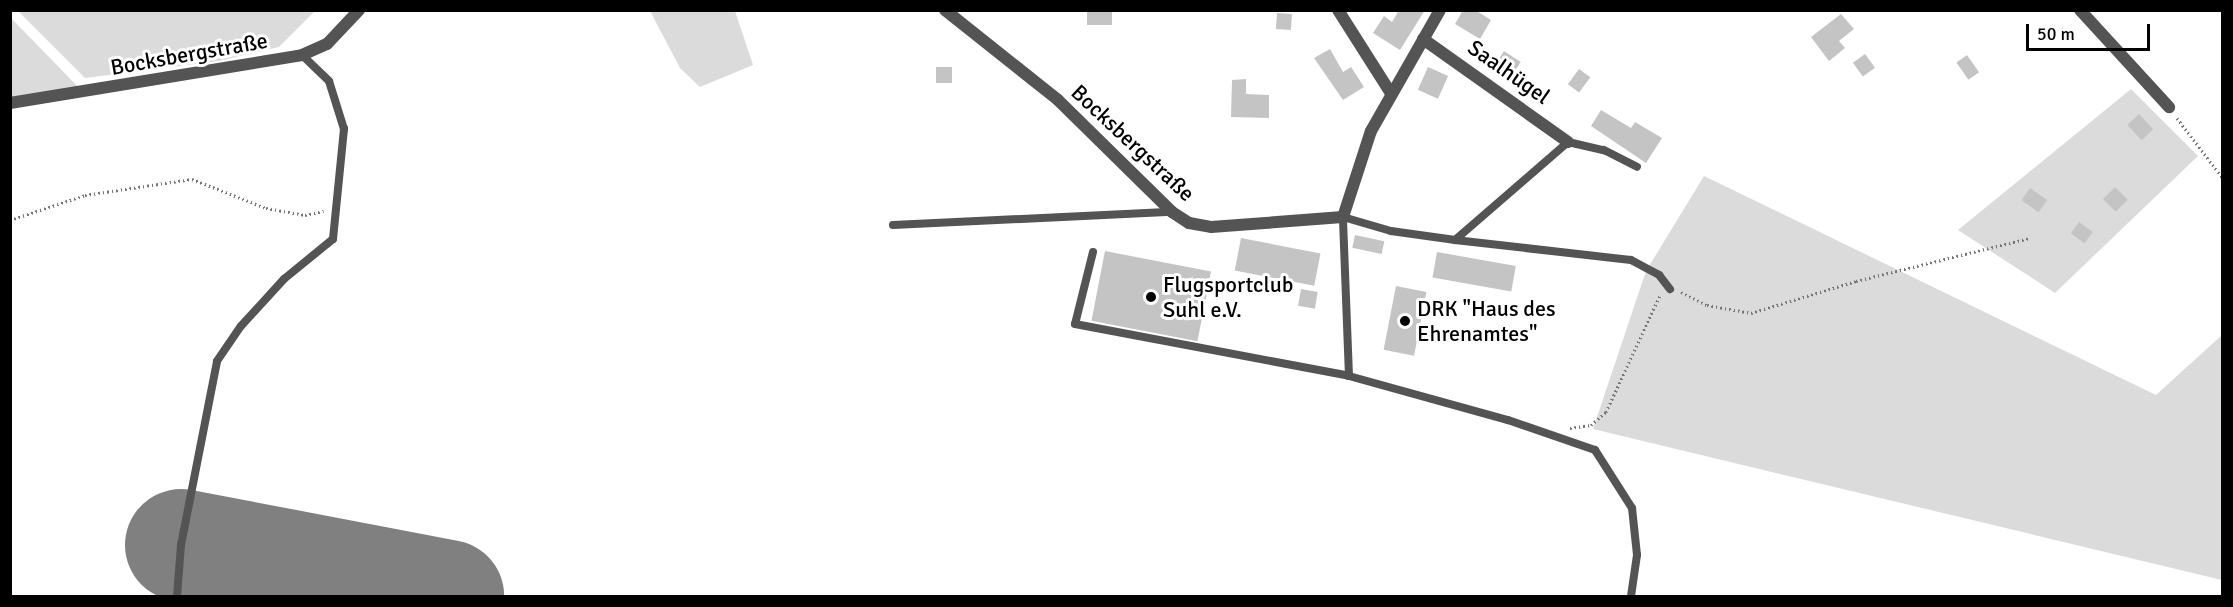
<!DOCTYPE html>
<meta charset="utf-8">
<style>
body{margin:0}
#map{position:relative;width:2233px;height:607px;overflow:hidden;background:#fff;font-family:Signika,sans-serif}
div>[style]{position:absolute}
.green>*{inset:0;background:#dbdbdb}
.runway>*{height:112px;margin:-56px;padding:0 56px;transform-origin:56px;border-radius:56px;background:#808080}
.building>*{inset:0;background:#c4c4c4;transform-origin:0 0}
.path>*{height:3px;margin-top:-1.5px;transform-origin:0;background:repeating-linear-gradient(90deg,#767676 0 1.5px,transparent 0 4.5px)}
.lane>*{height:8px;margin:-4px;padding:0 4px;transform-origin:4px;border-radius:4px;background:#545454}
.street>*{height:12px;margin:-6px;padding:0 6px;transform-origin:6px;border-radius:6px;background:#545454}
.dots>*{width:16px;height:16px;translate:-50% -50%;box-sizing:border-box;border:3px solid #fff;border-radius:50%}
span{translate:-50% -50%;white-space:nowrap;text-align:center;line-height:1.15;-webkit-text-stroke:6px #fff;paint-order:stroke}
.street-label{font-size:22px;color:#000}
.poi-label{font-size:22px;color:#000}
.left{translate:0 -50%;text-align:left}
.frame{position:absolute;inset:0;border:12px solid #000;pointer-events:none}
.scale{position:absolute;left:2026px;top:24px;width:124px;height:27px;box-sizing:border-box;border:3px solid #000;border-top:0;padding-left:8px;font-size:18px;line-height:21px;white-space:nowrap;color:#000;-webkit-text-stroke:4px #fff;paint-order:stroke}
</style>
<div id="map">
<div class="green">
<div style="clip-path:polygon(18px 11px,315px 11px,279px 47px,219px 61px,85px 78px)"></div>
<div style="clip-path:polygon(650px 11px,735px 11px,753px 65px,700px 87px,680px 68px)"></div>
<div style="clip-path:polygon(11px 18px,85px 94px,11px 103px)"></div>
<div style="clip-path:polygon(2131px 89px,2198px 156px,2055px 293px,1958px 230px)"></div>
<div style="clip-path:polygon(1704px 176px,2156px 395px,2222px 335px,2222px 580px,1593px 429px,1646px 271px)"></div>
</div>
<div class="runway">
<div style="left:181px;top:545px;width:272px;rotate:10.8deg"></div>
</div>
<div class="building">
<div style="left:1087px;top:10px;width:25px;height:15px"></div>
<div style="clip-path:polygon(1399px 10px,1425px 10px,1400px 50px,1373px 33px,1384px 16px,1392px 22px)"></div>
<div style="clip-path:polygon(1463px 10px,1475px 10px,1491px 20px,1480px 39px,1455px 24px)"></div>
<div style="left:1277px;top:13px;width:15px;height:16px;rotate:4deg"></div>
<div style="clip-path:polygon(1841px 14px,1854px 29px,1839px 41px,1845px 48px,1829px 61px,1811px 37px)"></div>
<div style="clip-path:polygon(1330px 49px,1343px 72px,1351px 67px,1364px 87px,1343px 100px,1314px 58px)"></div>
<div style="left:1504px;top:51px;width:20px;height:19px;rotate:33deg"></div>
<div style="left:1865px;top:54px;width:17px;height:15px;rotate:54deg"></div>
<div style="left:1967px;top:55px;width:21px;height:13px;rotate:55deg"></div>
<div style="left:936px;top:67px;width:16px;height:16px"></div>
<div style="left:1428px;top:67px;width:22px;height:25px;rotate:24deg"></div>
<div style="left:1579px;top:69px;width:14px;height:19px;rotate:36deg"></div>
<div style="clip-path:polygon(1246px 79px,1246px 94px,1269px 95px,1269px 118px,1231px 117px,1232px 80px)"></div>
<div style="clip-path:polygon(1601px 110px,1631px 128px,1635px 122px,1662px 138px,1646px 163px,1591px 126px)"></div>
<div style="left:2139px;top:114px;width:21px;height:16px;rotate:47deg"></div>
<div style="left:2115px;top:187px;width:18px;height:17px;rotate:45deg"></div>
<div style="left:2030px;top:188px;width:21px;height:15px;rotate:35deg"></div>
<div style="left:2079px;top:222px;width:17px;height:14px;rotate:36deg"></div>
<div style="left:1355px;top:235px;width:30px;height:13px;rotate:12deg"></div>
<div style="left:1241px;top:238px;width:81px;height:33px;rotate:11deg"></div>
<div style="left:1105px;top:251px;width:108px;height:71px;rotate:11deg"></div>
<div style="left:1437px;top:252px;width:80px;height:26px;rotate:10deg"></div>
<div style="left:1396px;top:286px;width:31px;height:65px;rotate:11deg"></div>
<div style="left:1301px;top:289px;width:17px;height:17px;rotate:10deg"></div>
</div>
<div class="path">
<div style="left:2177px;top:118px;width:74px;rotate:52.7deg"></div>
<div style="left:10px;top:220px;width:79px;rotate:-18.4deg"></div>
<div style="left:85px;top:195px;width:108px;rotate:-8.5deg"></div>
<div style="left:192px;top:179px;width:79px;rotate:21.4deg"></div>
<div style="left:266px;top:208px;width:40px;rotate:10deg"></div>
<div style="left:305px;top:215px;width:19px;rotate:-12deg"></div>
<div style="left:1681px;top:292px;width:29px;rotate:27deg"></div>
<div style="left:1707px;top:305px;width:45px;rotate:10.3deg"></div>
<div style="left:1751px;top:313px;width:110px;rotate:-16.9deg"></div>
<div style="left:1856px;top:281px;width:179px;rotate:-13.9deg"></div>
<div style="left:1570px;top:428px;width:21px;rotate:-8deg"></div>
<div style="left:1591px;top:425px;width:20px;rotate:-41deg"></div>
<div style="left:1606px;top:412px;width:129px;rotate:-65.2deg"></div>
</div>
<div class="lane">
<div style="left:893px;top:225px;width:279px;rotate:-2.7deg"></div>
<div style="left:1455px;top:240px;width:177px;rotate:6.5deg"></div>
<div style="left:1631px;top:260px;width:32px;rotate:28deg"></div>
<div style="left:1659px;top:275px;width:18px;rotate:52deg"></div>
<div style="left:1093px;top:252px;width:74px;rotate:104deg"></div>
<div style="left:1075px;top:324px;width:279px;rotate:10.7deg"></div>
<div style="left:1349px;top:376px;width:159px;rotate:-92.2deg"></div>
<div style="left:1343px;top:217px;width:50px;rotate:16.3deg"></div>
<div style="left:1391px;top:231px;width:65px;rotate:8deg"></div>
<div style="left:1455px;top:240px;width:150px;rotate:-40.9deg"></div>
<div style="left:1568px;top:142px;width:37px;rotate:13deg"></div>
<div style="left:1604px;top:150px;width:37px;rotate:27deg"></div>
<div style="left:1349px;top:376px;width:165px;rotate:15.5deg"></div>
<div style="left:1508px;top:420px;width:92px;rotate:19deg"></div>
<div style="left:1595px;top:450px;width:69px;rotate:57.5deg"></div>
<div style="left:1632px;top:508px;width:47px;rotate:83.9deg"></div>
<div style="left:1637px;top:555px;width:41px;rotate:98.3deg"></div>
<div style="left:177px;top:596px;width:51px;rotate:-85.5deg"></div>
<div style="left:181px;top:545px;width:187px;rotate:-78.9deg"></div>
<div style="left:217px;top:361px;width:42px;rotate:-55.6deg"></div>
<div style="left:241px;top:326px;width:64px;rotate:-47.5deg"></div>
<div style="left:284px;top:279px;width:63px;rotate:-39.2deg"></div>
<div style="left:333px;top:239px;width:111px;rotate:-84.3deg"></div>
<div style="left:344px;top:129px;width:50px;rotate:-107.4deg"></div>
<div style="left:329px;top:81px;width:37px;rotate:-136deg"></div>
</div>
<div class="street">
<div style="left:945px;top:10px;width:144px;rotate:38.5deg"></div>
<div style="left:1058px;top:100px;width:160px;rotate:44.5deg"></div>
<div style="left:1172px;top:212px;width:20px;rotate:33deg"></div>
<div style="left:1189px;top:223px;width:22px;rotate:10deg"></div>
<div style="left:1211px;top:227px;width:132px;rotate:-4.3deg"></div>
<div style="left:1343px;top:217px;width:90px;rotate:-72deg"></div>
<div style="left:1371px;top:131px;width:139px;rotate:-60.3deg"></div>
<div style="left:1338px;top:10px;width:97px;rotate:57.6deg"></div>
<div style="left:2080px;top:10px;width:132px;rotate:47.5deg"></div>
<div style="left:1423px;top:39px;width:178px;rotate:35.4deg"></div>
<div style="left:10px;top:103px;width:296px;rotate:-9.3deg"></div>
<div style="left:302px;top:55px;width:27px;rotate:-24deg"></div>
<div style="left:327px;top:44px;width:47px;rotate:-46.7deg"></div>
</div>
<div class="dots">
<div style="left:1151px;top:297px;background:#000"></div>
<div style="left:1405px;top:321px;background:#000"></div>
</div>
<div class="street-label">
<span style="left:189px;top:54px;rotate:-10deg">Bocksbergstraße</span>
<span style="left:1509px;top:72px;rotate:35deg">Saalhügel</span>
<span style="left:1133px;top:143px;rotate:43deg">Bocksbergstraße</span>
</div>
<div class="poi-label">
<span class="left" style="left:1163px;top:297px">Flugsportclub<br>Suhl e.V.</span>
<span class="left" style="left:1417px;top:321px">DRK "Haus des<br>Ehrenamtes"</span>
</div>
<div class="frame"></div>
<div class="scale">50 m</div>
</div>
